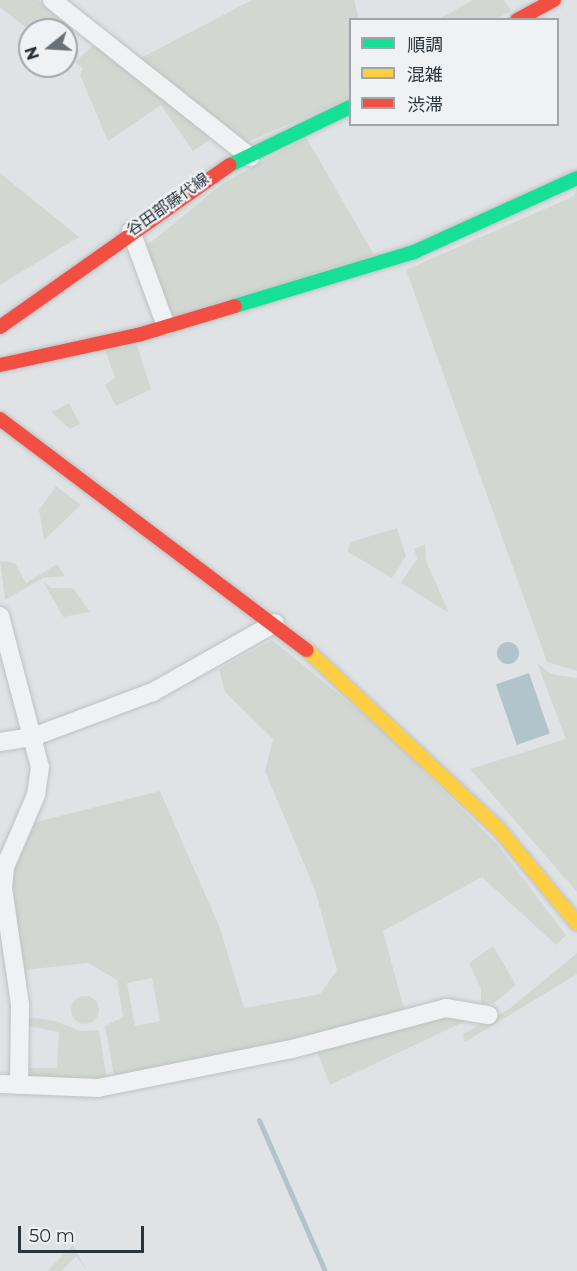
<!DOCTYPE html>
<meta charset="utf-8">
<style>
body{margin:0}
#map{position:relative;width:577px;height:1271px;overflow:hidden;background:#e0e3e5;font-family:Montserrat,"Noto Sans JP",sans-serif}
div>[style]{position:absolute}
.green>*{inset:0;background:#d2d8d1}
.round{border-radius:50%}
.water>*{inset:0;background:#b1c4cc;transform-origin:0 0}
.stream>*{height:5px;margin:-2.5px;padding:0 2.5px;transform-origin:2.5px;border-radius:2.5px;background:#b1c4cc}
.roads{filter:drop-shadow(0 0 2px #bec1c3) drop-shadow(0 0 2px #bec1c3)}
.street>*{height:18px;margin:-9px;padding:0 9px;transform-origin:9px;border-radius:9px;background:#eff1f2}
.fast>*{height:14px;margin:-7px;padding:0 7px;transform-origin:7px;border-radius:7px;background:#16e098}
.slow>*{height:14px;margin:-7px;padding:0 7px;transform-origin:7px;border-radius:7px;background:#ffcf43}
.jam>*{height:14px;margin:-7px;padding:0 7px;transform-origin:7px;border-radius:7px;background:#f24e42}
span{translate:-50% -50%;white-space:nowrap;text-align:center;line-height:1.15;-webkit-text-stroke:4.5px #eef2f4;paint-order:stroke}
.street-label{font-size:16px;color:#29333b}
.legend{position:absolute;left:349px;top:18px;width:210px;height:108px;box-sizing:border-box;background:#eef2f4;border:2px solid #9fa6aa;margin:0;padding:8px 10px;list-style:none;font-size:18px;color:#29333b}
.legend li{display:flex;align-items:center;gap:12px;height:30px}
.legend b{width:30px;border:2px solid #9fa6aa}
.north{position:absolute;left:18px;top:18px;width:60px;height:60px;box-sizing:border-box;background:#eef2f4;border:2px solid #9fa6aa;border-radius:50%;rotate:252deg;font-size:16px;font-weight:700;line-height:24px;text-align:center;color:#29333b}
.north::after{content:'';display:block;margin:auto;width:21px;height:27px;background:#697176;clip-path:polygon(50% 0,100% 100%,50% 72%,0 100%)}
.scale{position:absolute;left:18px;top:1226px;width:126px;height:27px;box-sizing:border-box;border:3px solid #29333b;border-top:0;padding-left:8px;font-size:18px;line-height:21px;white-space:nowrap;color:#29333b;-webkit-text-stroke:4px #eef2f4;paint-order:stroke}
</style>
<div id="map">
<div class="green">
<div style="clip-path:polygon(0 0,38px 0,67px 23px,66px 32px,30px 31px,0 7px)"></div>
<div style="clip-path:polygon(252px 0,354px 0,359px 19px,350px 20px,350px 98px,247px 142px,139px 59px)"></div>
<div style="clip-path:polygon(473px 0,504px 0,511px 11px,496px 19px,437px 20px)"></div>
<div style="clip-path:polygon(95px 44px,213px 137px,193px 151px,161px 105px,108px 141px,80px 75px,83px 69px,75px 62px)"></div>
<div style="clip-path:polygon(306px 137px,374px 255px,173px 317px,145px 247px,222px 184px)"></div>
<div style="clip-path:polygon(0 173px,79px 237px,0 285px)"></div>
<div style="clip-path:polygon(577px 187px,577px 671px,547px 662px,406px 270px,574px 196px)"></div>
<div style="clip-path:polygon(137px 345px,151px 389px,116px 406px,105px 385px,115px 378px,105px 350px)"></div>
<div style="clip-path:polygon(69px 403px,80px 424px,70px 429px,51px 412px)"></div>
<div style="clip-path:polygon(56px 486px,81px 505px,44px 540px,39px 510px)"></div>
<div style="clip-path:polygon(397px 528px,406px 556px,392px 578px,347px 551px,351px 542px)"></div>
<div style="clip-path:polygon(425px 544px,426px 561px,449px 613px,401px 583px,417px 559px,414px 549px)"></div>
<div style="clip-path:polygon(0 561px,15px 563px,26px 583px,57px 564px,65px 576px,43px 578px,5px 600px)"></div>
<div style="clip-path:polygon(43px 581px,51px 588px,73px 588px,90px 612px,63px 617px)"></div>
<div style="clip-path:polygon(evenodd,272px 640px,378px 726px,496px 843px,566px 935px,556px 945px,482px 877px,383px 931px,404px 1009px,292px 1042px,114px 1076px,105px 1026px,123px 1017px,117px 980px,88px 963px,25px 970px,11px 877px,36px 822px,160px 791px,220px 928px,244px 1008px,320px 994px,337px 970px,315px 890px,265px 771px,273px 739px,225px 692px,219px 669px,272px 640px,152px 978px,160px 1021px,135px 1026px,127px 983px,152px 978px)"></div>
<div style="clip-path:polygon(537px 663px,551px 674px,577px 678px,577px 892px,470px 769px,566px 739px)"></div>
<div style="clip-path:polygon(493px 946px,516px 985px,494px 1003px,481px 1004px,481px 989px,469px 963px)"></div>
<div style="clip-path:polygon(577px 953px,577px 974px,465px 1042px,463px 1034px,509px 1009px)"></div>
<div class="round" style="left:71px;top:996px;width:28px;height:28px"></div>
<div style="clip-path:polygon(evenodd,27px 1017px,56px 1021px,80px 1031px,99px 1030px,107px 1080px,31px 1082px,26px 1075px,27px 1017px,27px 1026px,59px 1032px,57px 1068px,29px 1068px,27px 1026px)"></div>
<div style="clip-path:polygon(442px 1017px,472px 1018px,330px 1085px,317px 1051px)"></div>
<div style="clip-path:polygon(73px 1245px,87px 1271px,76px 1256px,61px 1271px,47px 1271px)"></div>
</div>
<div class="water">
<div class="round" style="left:497px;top:642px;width:22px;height:22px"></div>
<div style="left:529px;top:673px;width:64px;height:35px;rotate:71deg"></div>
</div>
<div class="stream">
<div style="left:259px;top:1120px;width:165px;rotate:66.4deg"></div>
</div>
<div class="roads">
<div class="street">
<div style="left:52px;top:0;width:253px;rotate:38.4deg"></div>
<div style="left:131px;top:231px;width:101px;rotate:69.8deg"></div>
<div style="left:0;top:616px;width:156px;rotate:75.2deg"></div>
<div style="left:40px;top:767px;width:28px;rotate:98deg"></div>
<div style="left:36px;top:795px;width:78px;rotate:113.3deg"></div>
<div style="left:5px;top:867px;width:21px;rotate:95deg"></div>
<div style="left:3px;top:888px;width:118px;rotate:81.7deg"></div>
<div style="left:20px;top:1005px;width:80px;rotate:90.7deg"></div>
<div style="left:0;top:742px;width:33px;rotate:-9deg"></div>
<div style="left:33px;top:737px;width:128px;rotate:-20.6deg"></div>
<div style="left:153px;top:692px;width:140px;rotate:-29.5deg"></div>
<div style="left:0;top:1084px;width:98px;rotate:2.3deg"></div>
<div style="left:98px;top:1088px;width:198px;rotate:-11.4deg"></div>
<div style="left:292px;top:1049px;width:159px;rotate:-14.9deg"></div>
<div style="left:446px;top:1008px;width:43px;rotate:9.5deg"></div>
</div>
<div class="fast">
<div style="left:230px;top:165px;width:133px;rotate:-25.8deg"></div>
<div style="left:235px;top:306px;width:187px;rotate:-16.8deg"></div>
<div style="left:414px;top:252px;width:179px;rotate:-24.4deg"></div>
</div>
<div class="slow">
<div style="left:307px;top:650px;width:261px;rotate:43deg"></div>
<div style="left:498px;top:828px;width:124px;rotate:50.3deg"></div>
</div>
<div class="jam">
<div style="left:517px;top:20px;width:42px;rotate:-28.4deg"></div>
<div style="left:0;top:327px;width:281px;rotate:-35.2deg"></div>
<div style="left:0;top:365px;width:141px;rotate:-12.3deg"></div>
<div style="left:138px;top:335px;width:101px;rotate:-16.6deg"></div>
<div style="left:0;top:419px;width:384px;rotate:37deg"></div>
</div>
</div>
<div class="street-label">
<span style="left:168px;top:205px;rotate:-35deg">谷田部藤代線</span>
</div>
<ul class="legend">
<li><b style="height:8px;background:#16e098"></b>順調</li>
<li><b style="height:8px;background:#ffcf43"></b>混雑</li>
<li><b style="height:8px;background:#f24e42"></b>渋滞</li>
</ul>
<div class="north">N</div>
<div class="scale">50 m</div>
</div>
